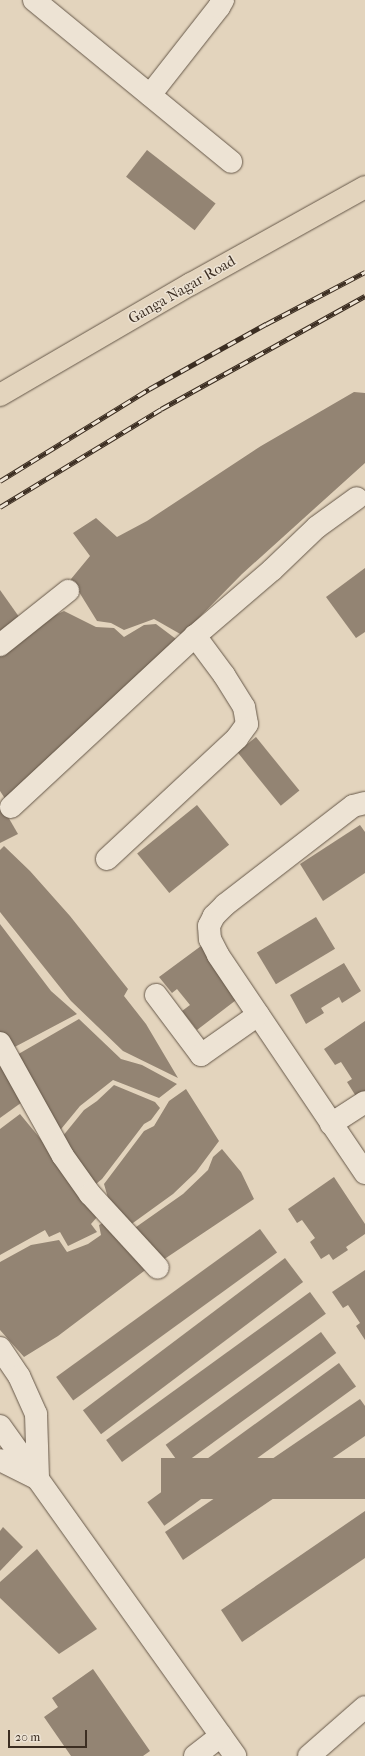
<!DOCTYPE html>
<style>
body{margin:0}
#map{position:relative;width:365px;height:1756px;overflow:hidden;background:#e3d4bd;font-family:"IM FELL French Canon",serif}
div>[style]{position:absolute}
.building>*{inset:0;background:#938473;transform-origin:0 0}
.roads{filter:drop-shadow(0 0 1px #665849) drop-shadow(0 0 1px #665849)}
.minor>*{height:22px;margin:-11px;padding:0 11px;transform-origin:11px;border-radius:11px;background:#ede3d4}
.major>*{height:22px;margin:-11px;padding:0 11px;transform-origin:11px;border-radius:11px;background:#e3d4bd}
.rail>*{height:4.5px;margin-top:-2.25px;transform-origin:0;background:repeating-linear-gradient(90deg,#ede3d4 0 9px,#3c2e22 0 18px);box-sizing:border-box;border-block:1px solid #3c2e22}
span{translate:-50% -50%;white-space:nowrap;text-align:center;line-height:1.15;-webkit-text-stroke:3px #ede3d4;paint-order:stroke}
.street-label{font-size:15px;color:#3c2e22}
.scale{position:absolute;left:8px;top:1730px;width:79px;height:18px;box-sizing:border-box;border:2px solid #3c2e22;border-top:0;padding-left:5px;font-size:12px;line-height:14px;white-space:nowrap;color:#3c2e22;-webkit-text-stroke:3px #ede3d4;paint-order:stroke}
</style>
<div id="map">
<div class="building">
<div style="left:147px;top:150px;width:87px;height:34px;rotate:38deg"></div>
<div style="clip-path:polygon(354px 392px,365px 393px,365px 463px,242px 574px,182px 635px,154px 619px,124px 630px,111px 623px,97px 621px,71px 579px,90px 556px,73px 533px,96px 518px,117px 537px,147px 521px,261px 446px)"></div>
<div style="clip-path:polygon(365px 568px,365px 632px,356px 638px,326px 597px)"></div>
<div style="clip-path:polygon(0 590px,22px 621px,0 640px)"></div>
<div style="clip-path:polygon(64px 611px,96px 627px,114px 628px,124px 637px,144px 625px,156px 624px,180px 642px,8px 803px,0 791px,0 649px,36px 624px)"></div>
<div style="left:256px;top:737px;width:69px;height:24px;rotate:51deg"></div>
<div style="clip-path:polygon(0 803px,18px 834px,0 843px)"></div>
<div style="left:197px;top:805px;width:51px;height:77px;rotate:51deg"></div>
<div style="clip-path:polygon(360px 825px,365px 832px,365px 873px,323px 901px,300px 864px)"></div>
<div style="clip-path:polygon(4px 846px,30px 871px,70px 916px,128px 989px,124px 996px,146px 1024px,178px 1078px,123px 1051px,71px 1001px,0 912px,0 850px)"></div>
<div style="left:316px;top:917px;width:37px;height:69px;rotate:59deg"></div>
<div style="clip-path:polygon(0 924px,51px 991px,77px 1014px,9px 1050px,0 1034px)"></div>
<div style="clip-path:polygon(201px 946px,240px 997px,197px 1030px,182px 1011px,190px 1005px,177px 989px,172px 993px,159px 977px)"></div>
<div style="clip-path:polygon(344px 963px,361px 991px,342px 1003px,339px 997px,321px 1008px,324px 1013px,306px 1024px,290px 995px)"></div>
<div style="clip-path:polygon(79px 1019px,121px 1059px,142px 1065px,177px 1084px,159px 1098px,113px 1080px,80px 1106px,57px 1134px,15px 1056px)"></div>
<div style="clip-path:polygon(365px 1021px,365px 1093px,357px 1098px,347px 1082px,352px 1079px,341px 1062px,335px 1065px,324px 1049px)"></div>
<div style="clip-path:polygon(0 1049px,25px 1100px,0 1118px)"></div>
<div style="clip-path:polygon(114px 1085px,155px 1102px,160px 1108px,151px 1120px,144px 1124px,102px 1179px,90px 1189px,58px 1142px,84px 1110px,97px 1101px)"></div>
<div style="clip-path:polygon(186px 1089px,219px 1141px,196px 1172px,173px 1194px,126px 1228px,110px 1205px,104px 1184px,144px 1131px,154px 1126px,169px 1101px)"></div>
<div style="clip-path:polygon(20px 1114px,53px 1154px,98px 1216px,91px 1224px,97px 1232px,68px 1246px,60px 1232px,49px 1237px,45px 1230px,0 1255px,0 1129px)"></div>
<div style="clip-path:polygon(222px 1149px,241px 1172px,254px 1199px,157px 1264px,129px 1232px,183px 1194px,208px 1170px,213px 1157px)"></div>
<div style="clip-path:polygon(334px 1177px,365px 1224px,365px 1234px,346px 1247px,348px 1250px,333px 1260px,329px 1254px,321px 1259px,310px 1242px,315px 1238px,302px 1220px,297px 1223px,288px 1209px)"></div>
<div style="clip-path:polygon(110px 1219px,152px 1265px,58px 1336px,24px 1357px,0 1330px,0 1262px,31px 1245px,59px 1240px,67px 1252px,88px 1244px,101px 1235px,99px 1225px)"></div>
<div style="left:260px;top:1229px;width:29px;height:252px;rotate:54deg"></div>
<div style="left:285px;top:1258px;width:30px;height:253px;rotate:53deg"></div>
<div style="clip-path:polygon(365px 1270px,365px 1340px,356px 1326px,360px 1323px,348px 1305px,343px 1308px,332px 1292px)"></div>
<div style="left:310px;top:1292px;width:27px;height:252px;rotate:54deg"></div>
<div style="left:321px;top:1332px;width:26px;height:192px;rotate:54deg"></div>
<div style="left:339px;top:1363px;width:29px;height:237px;rotate:54deg"></div>
<div style="clip-path:polygon(360px 1399px,365px 1406px,365px 1436px,183px 1560px,165px 1532px)"></div>
<div style="left:365px;top:1458px;width:41px;height:204px;rotate:90deg"></div>
<div style="clip-path:polygon(365px 1511px,365px 1558px,242px 1642px,221px 1610px)"></div>
<div style="clip-path:polygon(3px 1527px,23px 1547px,0 1571px,0 1531px)"></div>
<div style="clip-path:polygon(37px 1549px,97px 1629px,59px 1654px,0 1598px,0 1582px)"></div>
<div style="clip-path:polygon(93px 1669px,150px 1751px,143px 1756px,71px 1756px,44px 1717px,58px 1707px,52px 1698px)"></div>
</div>
<div class="roads">
<div class="minor">
<div style="left:34px;top:0;width:255px;rotate:39.4deg"></div>
<div style="left:150px;top:95px;width:112px;rotate:-51.9deg"></div>
<div style="left:219px;top:7px;width:8px;rotate:-60deg"></div>
<div style="left:0;top:645px;width:87px;rotate:-38.5deg"></div>
<div style="left:365px;top:803px;width:12px;rotate:166deg"></div>
<div style="left:353px;top:806px;width:162px;rotate:142.3deg"></div>
<div style="left:225px;top:905px;width:16px;rotate:135deg"></div>
<div style="left:214px;top:916px;width:11px;rotate:117deg"></div>
<div style="left:209px;top:926px;width:13px;rotate:86deg"></div>
<div style="left:210px;top:939px;width:18px;rotate:63deg"></div>
<div style="left:218px;top:955px;width:263px;rotate:56deg"></div>
<div style="left:11px;top:807px;width:251px;rotate:-42.9deg"></div>
<div style="left:195px;top:636px;width:101px;rotate:-40.6deg"></div>
<div style="left:272px;top:570px;width:62px;rotate:-43.7deg"></div>
<div style="left:317px;top:527px;width:49px;rotate:-35.9deg"></div>
<div style="left:107px;top:859px;width:178px;rotate:-42.9deg"></div>
<div style="left:237px;top:738px;width:17px;rotate:-54deg"></div>
<div style="left:247px;top:724px;width:17px;rotate:-100deg"></div>
<div style="left:244px;top:707px;width:38px;rotate:-122deg"></div>
<div style="left:224px;top:675px;width:49px;rotate:-126.6deg"></div>
<div style="left:156px;top:995px;width:75px;rotate:53.1deg"></div>
<div style="left:201px;top:1055px;width:70px;rotate:-35.1deg"></div>
<div style="left:0;top:1043px;width:129px;rotate:60.9deg"></div>
<div style="left:63px;top:1156px;width:47px;rotate:54.6deg"></div>
<div style="left:90px;top:1194px;width:100px;rotate:47.4deg"></div>
<div style="left:331px;top:1124px;width:40px;rotate:-32.9deg"></div>
<div style="left:0;top:1348px;width:34px;rotate:56deg"></div>
<div style="left:19px;top:1376px;width:42px;rotate:65.9deg"></div>
<div style="left:36px;top:1414px;width:65px;rotate:88.2deg"></div>
<div style="left:38px;top:1479px;width:42px;rotate:-153.4deg"></div>
<div style="left:0;top:1426px;width:405px;rotate:54.5deg"></div>
<div style="left:195px;top:1756px;width:33px;rotate:-38deg"></div>
<div style="left:309px;top:1756px;width:74px;rotate:-41.2deg"></div>
</div>
<div class="major">
<div style="left:0;top:395px;width:221px;rotate:-30.2deg"></div>
<div style="left:191px;top:284px;width:199px;rotate:-29.1deg"></div>
</div>
</div>
<div class="rail">
<div style="left:0;top:481px;width:175px;rotate:-31.7deg"></div>
<div style="left:149px;top:389px;width:134px;rotate:-29.1deg"></div>
<div style="left:266px;top:324px;width:112px;rotate:-27.7deg"></div>
<div style="left:0;top:507px;width:188px;rotate:-31.3deg"></div>
<div style="left:161px;top:409px;width:233px;rotate:-29deg"></div>
</div>
<div class="street-label">
<span style="left:182px;top:290px;rotate:-30deg">Ganga Nagar Road</span>
</div>
<div class="scale">20 m</div>
</div>
